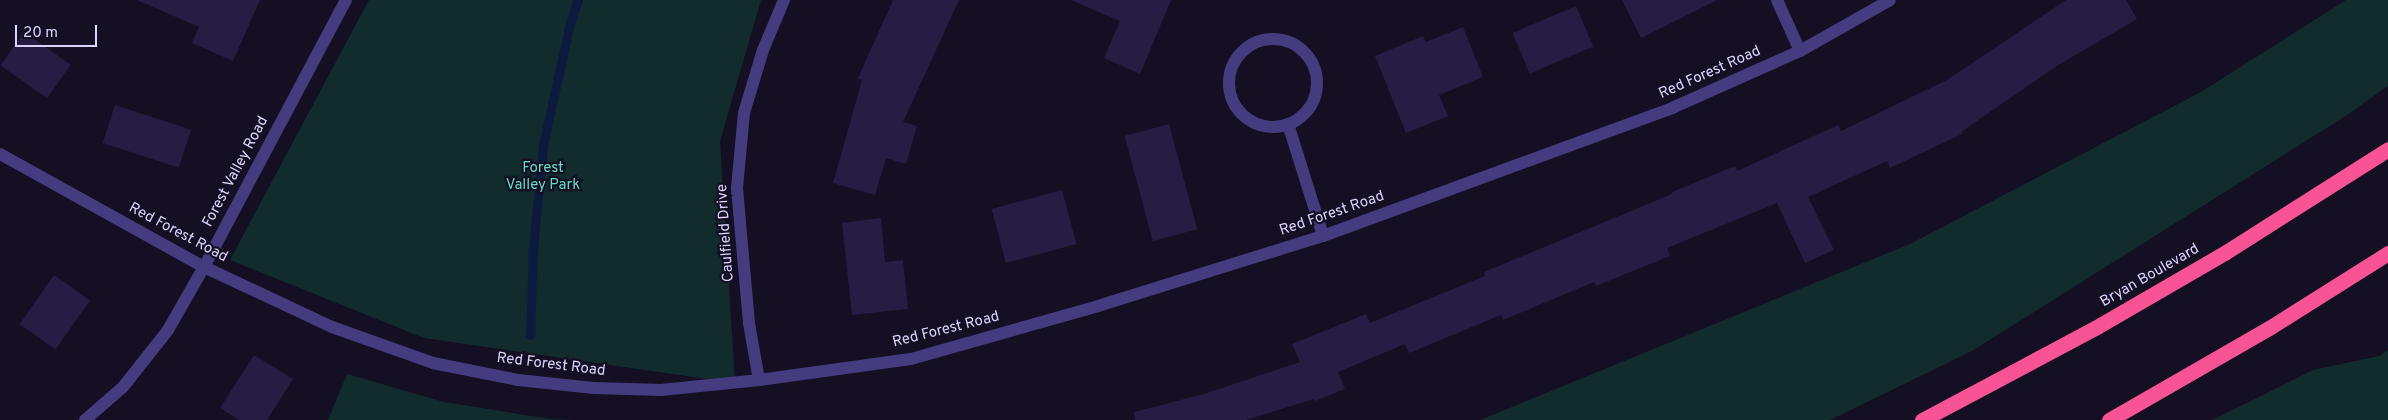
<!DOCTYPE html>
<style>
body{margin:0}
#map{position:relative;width:2388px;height:420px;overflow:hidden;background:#140f23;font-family:Overpass,sans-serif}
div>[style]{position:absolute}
.green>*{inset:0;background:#122c2d}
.stream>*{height:9px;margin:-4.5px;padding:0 4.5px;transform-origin:4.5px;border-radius:4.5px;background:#0c1a40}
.building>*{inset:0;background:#271c44;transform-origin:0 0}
.minor>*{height:12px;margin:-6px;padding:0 6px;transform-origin:6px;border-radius:6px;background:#453c80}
.minor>.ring{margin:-6px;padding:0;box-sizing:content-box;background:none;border:12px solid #453c80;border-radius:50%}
.motorway>*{height:15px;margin:-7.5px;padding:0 7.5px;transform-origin:7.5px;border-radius:7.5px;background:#f85394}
span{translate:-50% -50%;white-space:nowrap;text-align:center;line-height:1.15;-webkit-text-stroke:4.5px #140f23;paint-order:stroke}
.street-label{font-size:15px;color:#dcd3fd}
.park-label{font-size:15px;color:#62dbc7}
.scale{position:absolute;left:15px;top:25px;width:82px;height:22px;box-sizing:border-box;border:2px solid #dcd3fd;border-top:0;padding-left:6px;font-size:15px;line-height:18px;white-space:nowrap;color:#dcd3fd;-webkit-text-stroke:4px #140f23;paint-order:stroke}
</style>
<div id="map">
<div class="green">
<div style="clip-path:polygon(369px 0,761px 0,720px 141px,735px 383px,424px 338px,230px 260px)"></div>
<div style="clip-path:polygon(2346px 0,2388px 0,2388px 86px,2347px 115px,1972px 351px,1830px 420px,1480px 420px,1910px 244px,2201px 92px)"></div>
<div style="clip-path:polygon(2388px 350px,2388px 420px,2212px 420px,2313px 370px,2379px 356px)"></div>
<div style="clip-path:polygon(347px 374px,444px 402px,550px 419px,572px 420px,328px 420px)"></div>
</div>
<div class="stream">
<div style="left:530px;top:335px;width:86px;rotate:-88deg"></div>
<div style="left:533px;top:249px;width:104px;rotate:-84.5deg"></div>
<div style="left:543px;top:145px;width:125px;rotate:-77.5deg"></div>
<div style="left:570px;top:23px;width:24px;rotate:-71deg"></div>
</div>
<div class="building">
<div style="clip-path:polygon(137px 0,260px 0,233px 61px,192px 43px,199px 27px)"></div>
<div style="clip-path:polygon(893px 0,959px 0,903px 122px,917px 126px,906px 164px,886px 158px,875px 195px,833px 183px,862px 80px,858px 78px)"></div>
<div style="clip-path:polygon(1071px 0,1171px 0,1140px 74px,1104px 58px,1120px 21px)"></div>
<div style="clip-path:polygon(1622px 0,1717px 0,1641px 38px)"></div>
<div style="clip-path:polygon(2066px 0,2126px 0,2137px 19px,2055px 67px,1961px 132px,1962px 134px,1890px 168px,1887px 161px,1808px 197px,1834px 250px,1805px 263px,1777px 203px,1667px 248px,1670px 256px,1596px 286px,1594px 282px,1503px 320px,1501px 315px,1409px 353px,1405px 344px,1338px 372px,1345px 389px,1315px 401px,1314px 399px,1246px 420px,1135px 420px,1134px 412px,1204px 394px,1300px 362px,1292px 344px,1366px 314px,1370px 323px,1485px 276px,1484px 272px,1672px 194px,1672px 192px,1735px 166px,1737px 171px,1838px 125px,1841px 131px,1947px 80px)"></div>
<div style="left:1576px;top:6px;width:44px;height:69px;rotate:67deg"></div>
<div style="clip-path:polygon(1463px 27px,1483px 77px,1439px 95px,1448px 116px,1406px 133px,1375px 56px,1423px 36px,1426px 42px)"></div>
<div style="left:24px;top:32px;width:57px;height:41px;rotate:35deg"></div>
<div style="left:115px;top:105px;width:80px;height:40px;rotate:18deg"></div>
<div style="left:1169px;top:124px;width:109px;height:46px;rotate:75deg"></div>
<div style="left:1062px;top:190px;width:56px;height:73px;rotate:75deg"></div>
<div style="clip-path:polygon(881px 218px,885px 262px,903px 260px,908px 309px,852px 315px,842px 223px)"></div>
<div style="left:54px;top:275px;width:44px;height:60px;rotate:35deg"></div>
<div style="clip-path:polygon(254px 355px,293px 379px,267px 420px,239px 420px,220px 408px)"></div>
</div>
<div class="minor">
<div style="left:1777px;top:0;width:56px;rotate:65.7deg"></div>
<div class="ring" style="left:1229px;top:39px;width:76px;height:76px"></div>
<div style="left:1288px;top:124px;width:117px;rotate:72.6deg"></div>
<div style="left:0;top:154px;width:233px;rotate:29deg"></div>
<div style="left:204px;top:267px;width:141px;rotate:25.1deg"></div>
<div style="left:332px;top:327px;width:107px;rotate:19.6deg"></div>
<div style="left:433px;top:363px;width:87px;rotate:11.3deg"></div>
<div style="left:518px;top:380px;width:76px;rotate:6deg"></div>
<div style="left:594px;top:388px;width:67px;rotate:1.7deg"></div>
<div style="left:661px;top:390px;width:99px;rotate:-5.8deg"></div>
<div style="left:759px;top:380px;width:153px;rotate:-7.9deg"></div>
<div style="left:911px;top:359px;width:194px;rotate:-15.8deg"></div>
<div style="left:1098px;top:306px;width:236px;rotate:-17.3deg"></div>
<div style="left:1323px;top:236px;width:372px;rotate:-20.1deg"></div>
<div style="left:1672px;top:108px;width:140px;rotate:-24deg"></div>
<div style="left:1800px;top:51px;width:103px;rotate:-29.5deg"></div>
<div style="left:759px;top:380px;width:58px;rotate:-100deg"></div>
<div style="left:749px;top:323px;width:136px;rotate:-95.1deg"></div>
<div style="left:737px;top:188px;width:75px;rotate:-84.7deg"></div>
<div style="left:744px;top:113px;width:66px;rotate:-73.2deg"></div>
<div style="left:763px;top:50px;width:54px;rotate:-67.2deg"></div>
<div style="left:85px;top:420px;width:50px;rotate:-41deg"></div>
<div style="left:123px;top:387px;width:73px;rotate:-51.7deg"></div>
<div style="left:168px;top:330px;width:73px;rotate:-60.3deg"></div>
<div style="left:204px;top:267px;width:302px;rotate:-62deg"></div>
</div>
<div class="motorway">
<div style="left:1922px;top:420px;width:196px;rotate:-28deg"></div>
<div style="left:2095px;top:328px;width:151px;rotate:-30.1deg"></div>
<div style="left:2226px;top:252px;width:192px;rotate:-32.4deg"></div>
<div style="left:2109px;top:420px;width:185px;rotate:-29.9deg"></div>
<div style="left:2269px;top:328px;width:141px;rotate:-32.2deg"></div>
</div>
<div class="street-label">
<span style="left:1710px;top:73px;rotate:-24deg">Red Forest Road</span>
<span style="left:236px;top:172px;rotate:-62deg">Forest Valley Road</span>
<span style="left:1332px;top:214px;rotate:-19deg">Red Forest Road</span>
<span style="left:178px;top:233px;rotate:28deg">Red Forest Road</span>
<span style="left:726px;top:233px;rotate:-94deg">Caulfield Drive</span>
<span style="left:2150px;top:276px;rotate:-30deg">Bryan Boulevard</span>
<span style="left:946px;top:330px;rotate:-14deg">Red Forest Road</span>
<span style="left:551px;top:365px;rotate:7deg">Red Forest Road</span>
</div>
<div class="park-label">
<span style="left:543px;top:177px">Forest<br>Valley Park</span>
</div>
<div class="scale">20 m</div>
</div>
